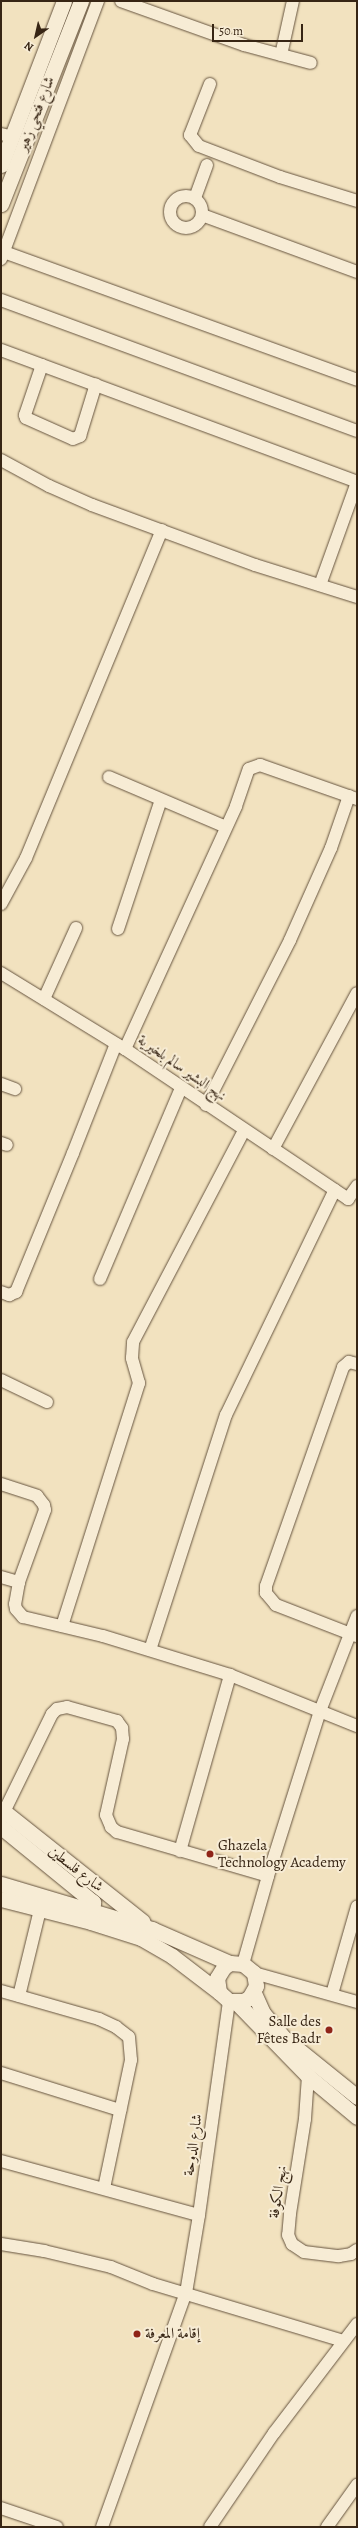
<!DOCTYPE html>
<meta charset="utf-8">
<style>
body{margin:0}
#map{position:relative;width:358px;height:2528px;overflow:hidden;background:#f2e2bf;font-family:Alegreya,Amiri,serif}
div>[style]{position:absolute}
.roads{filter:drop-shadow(0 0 1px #66543f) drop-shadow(0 0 1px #66543f)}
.minor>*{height:12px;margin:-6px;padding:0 6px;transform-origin:6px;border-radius:6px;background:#f7ecd5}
.minor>.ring{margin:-6px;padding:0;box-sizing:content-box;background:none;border:12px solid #f7ecd5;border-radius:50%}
.tertiary>*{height:15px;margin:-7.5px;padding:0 7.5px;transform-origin:7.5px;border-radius:7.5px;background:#f7ecd5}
.dots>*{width:11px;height:11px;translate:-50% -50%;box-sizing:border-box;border:2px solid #f7ecd5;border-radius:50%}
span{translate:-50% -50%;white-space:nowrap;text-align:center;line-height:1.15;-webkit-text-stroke:4px #f7ecd5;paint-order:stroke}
.street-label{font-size:15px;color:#372514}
.poi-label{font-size:15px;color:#372514}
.left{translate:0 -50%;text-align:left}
.right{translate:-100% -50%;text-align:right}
.frame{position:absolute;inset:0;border:2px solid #372514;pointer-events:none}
.north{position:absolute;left:16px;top:16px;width:40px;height:40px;-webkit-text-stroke:3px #f7ecd5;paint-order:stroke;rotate:214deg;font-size:11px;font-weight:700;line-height:16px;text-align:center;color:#372514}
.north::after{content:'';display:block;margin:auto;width:14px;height:18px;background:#372514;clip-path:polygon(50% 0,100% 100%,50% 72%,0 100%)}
.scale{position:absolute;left:212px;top:24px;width:91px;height:18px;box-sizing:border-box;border:2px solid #372514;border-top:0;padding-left:5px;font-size:12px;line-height:14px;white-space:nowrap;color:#372514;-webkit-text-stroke:3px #f7ecd5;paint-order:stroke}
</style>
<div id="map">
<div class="roads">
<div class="minor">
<div style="left:121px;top:1px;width:131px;rotate:19.7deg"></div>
<div style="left:244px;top:45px;width:69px;rotate:15deg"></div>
<div style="left:281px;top:55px;width:55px;rotate:-77.5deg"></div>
<div style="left:210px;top:84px;width:55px;rotate:111.4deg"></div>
<div style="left:190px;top:135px;width:14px;rotate:51deg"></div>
<div style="left:199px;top:146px;width:87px;rotate:20.9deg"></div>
<div style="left:280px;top:177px;width:81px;rotate:17.3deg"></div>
<div style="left:1px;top:134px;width:12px;rotate:14deg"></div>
<div class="ring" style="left:170px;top:196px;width:20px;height:20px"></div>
<div style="left:195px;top:198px;width:35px;rotate:-70deg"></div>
<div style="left:202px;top:215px;width:165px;rotate:20.2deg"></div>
<div style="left:4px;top:252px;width:375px;rotate:19.9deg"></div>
<div style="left:1px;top:259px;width:276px;rotate:-69.4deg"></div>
<div style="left:1px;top:300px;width:379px;rotate:20.2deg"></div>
<div style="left:1px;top:350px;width:380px;rotate:20.3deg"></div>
<div style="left:42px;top:365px;width:53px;rotate:108.8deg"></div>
<div style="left:25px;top:415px;width:3px;rotate:72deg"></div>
<div style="left:26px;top:418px;width:51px;rotate:24.1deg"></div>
<div style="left:73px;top:439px;width:8px;rotate:-23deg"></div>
<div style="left:80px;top:436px;width:54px;rotate:-72.9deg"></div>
<div style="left:1px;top:460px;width:55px;rotate:28.4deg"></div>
<div style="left:49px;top:486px;width:47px;rotate:23.8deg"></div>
<div style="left:92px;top:505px;width:174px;rotate:20.2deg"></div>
<div style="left:255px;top:565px;width:107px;rotate:17.4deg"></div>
<div style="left:320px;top:585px;width:109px;rotate:-70.2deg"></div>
<div style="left:109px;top:777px;width:127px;rotate:23.1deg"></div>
<div style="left:1px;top:904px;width:52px;rotate:-61.5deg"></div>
<div style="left:26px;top:858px;width:355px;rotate:-67.5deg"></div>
<div style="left:118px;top:929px;width:136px;rotate:-71.6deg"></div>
<div style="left:1px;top:973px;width:145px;rotate:31.5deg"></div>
<div style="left:125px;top:1049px;width:269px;rotate:33.9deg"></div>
<div style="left:348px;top:1199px;width:16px;rotate:-55deg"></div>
<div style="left:44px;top:999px;width:78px;rotate:-65.7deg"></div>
<div style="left:125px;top:1049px;width:267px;rotate:-65.4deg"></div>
<div style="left:236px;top:806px;width:39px;rotate:-71deg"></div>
<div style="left:249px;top:769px;width:12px;rotate:-20deg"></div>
<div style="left:260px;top:765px;width:103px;rotate:19.3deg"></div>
<div style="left:1px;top:1084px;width:15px;rotate:20deg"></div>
<div style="left:206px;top:1105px;width:185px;rotate:-63deg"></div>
<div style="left:290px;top:940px;width:101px;rotate:-66deg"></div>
<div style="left:331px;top:848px;width:55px;rotate:-70.9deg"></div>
<div style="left:1px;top:1143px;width:6px;rotate:18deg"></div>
<div style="left:273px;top:1149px;width:177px;rotate:-61.7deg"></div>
<div style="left:100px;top:1279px;width:207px;rotate:-67deg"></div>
<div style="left:1px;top:1292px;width:9px;rotate:21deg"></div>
<div style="left:9px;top:1295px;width:8px;rotate:-23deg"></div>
<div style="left:16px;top:1292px;width:150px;rotate:-67.7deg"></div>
<div style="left:73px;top:1153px;width:117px;rotate:-68.5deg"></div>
<div style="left:1px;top:1380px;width:51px;rotate:25.6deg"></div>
<div style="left:1px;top:1484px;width:38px;rotate:18deg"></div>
<div style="left:37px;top:1496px;width:11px;rotate:52deg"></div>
<div style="left:44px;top:1505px;width:5px;rotate:79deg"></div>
<div style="left:45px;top:1510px;width:77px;rotate:109.9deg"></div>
<div style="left:19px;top:1582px;width:22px;rotate:100deg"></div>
<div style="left:15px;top:1604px;width:5px;rotate:79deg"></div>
<div style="left:16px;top:1609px;width:11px;rotate:49deg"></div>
<div style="left:23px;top:1617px;width:82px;rotate:13.4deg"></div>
<div style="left:103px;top:1636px;width:133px;rotate:17.1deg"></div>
<div style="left:230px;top:1675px;width:137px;rotate:21.9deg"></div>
<div style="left:1px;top:1577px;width:19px;rotate:16deg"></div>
<div style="left:62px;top:1626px;width:255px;rotate:-72.4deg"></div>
<div style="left:139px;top:1383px;width:26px;rotate:-106deg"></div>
<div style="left:132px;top:1358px;width:16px;rotate:-86deg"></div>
<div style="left:133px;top:1342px;width:238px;rotate:-62.3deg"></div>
<div style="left:356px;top:1636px;width:86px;rotate:-158.8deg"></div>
<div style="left:276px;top:1605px;width:16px;rotate:-130deg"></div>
<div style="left:266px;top:1593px;width:7px;rotate:-90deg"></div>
<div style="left:266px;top:1586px;width:232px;rotate:-70.6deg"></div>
<div style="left:343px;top:1367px;width:8px;rotate:-40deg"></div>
<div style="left:349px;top:1362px;width:8px;rotate:14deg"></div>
<div style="left:150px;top:1650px;width:247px;rotate:-72.1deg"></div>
<div style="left:226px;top:1415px;width:250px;rotate:-64.2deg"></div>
<div style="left:1px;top:1818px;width:116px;rotate:-63.9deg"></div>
<div style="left:52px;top:1714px;width:7px;rotate:-45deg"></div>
<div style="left:57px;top:1709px;width:10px;rotate:-11deg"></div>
<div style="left:67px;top:1707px;width:52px;rotate:15.6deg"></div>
<div style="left:117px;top:1721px;width:9px;rotate:54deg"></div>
<div style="left:122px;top:1728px;width:11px;rotate:85deg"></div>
<div style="left:123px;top:1739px;width:78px;rotate:102.6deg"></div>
<div style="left:106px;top:1815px;width:13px;rotate:67deg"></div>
<div style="left:111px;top:1827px;width:8px;rotate:40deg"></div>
<div style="left:117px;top:1832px;width:157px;rotate:16.2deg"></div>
<div style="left:180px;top:1851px;width:183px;rotate:-74.1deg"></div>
<div style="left:243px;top:1964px;width:91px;rotate:-74.1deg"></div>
<div style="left:268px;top:1876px;width:173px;rotate:-72.5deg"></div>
<div style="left:320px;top:1711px;width:102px;rotate:-68.7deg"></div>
<div style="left:254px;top:1973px;width:107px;rotate:15.7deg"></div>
<div style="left:1px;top:1991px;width:102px;rotate:15.9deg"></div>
<div style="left:99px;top:2019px;width:19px;rotate:25deg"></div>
<div style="left:116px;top:2027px;width:16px;rotate:38deg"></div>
<div style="left:129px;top:2037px;width:23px;rotate:85deg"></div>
<div style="left:131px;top:2060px;width:131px;rotate:101.9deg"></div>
<div style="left:332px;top:1994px;width:91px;rotate:-74deg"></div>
<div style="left:19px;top:1996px;width:97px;rotate:-76.3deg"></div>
<div style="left:1px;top:2073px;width:125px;rotate:17.3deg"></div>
<div style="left:308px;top:2076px;width:43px;rotate:94deg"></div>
<div style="left:305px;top:2119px;width:96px;rotate:99deg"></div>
<div style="left:290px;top:2214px;width:21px;rotate:95deg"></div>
<div style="left:288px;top:2235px;width:10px;rotate:66deg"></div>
<div style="left:292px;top:2244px;width:14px;rotate:34deg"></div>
<div style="left:304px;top:2252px;width:35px;rotate:7deg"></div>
<div style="left:339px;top:2256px;width:12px;rotate:-9deg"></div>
<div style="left:351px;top:2254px;width:7px;rotate:-34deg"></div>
<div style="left:1px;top:2161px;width:205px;rotate:15.3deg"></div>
<div style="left:1px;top:2244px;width:44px;rotate:9.2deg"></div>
<div style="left:44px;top:2251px;width:69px;rotate:13.4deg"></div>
<div style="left:111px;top:2267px;width:45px;rotate:22deg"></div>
<div style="left:153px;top:2284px;width:198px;rotate:16.7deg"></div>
<div style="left:1px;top:2508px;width:59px;rotate:18.7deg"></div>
<div style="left:102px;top:2527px;width:249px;rotate:-70.3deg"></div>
<div style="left:186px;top:2293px;width:79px;rotate:-80.5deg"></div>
<div style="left:199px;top:2215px;width:216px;rotate:-82deg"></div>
<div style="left:210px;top:2527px;width:114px;rotate:-55.8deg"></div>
<div style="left:274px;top:2433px;width:137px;rotate:-52.7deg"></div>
<div style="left:327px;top:2527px;width:52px;rotate:-54.5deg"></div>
</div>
<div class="tertiary">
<div style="left:1px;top:165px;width:176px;rotate:-69deg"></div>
<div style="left:1px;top:204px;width:218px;rotate:-68.5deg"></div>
<div style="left:1px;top:1809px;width:181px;rotate:38.5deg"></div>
<div style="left:1px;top:1827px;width:119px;rotate:39.2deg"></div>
<div style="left:93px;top:1902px;width:14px;rotate:94deg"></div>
<div style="left:1px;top:1884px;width:158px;rotate:16.6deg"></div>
<div style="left:152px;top:1929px;width:85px;rotate:23.6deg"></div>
<div style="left:230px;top:1963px;width:13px;rotate:4deg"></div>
<div style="left:243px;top:1964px;width:14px;rotate:39deg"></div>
<div style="left:254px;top:1973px;width:13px;rotate:81deg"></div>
<div style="left:256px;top:1986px;width:14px;rotate:120deg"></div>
<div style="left:249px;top:1998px;width:7px;rotate:153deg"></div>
<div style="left:243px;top:2001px;width:14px;rotate:180deg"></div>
<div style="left:229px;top:2001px;width:13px;rotate:-138deg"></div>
<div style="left:219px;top:1992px;width:14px;rotate:-98deg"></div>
<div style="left:217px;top:1978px;width:13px;rotate:-58deg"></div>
<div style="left:224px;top:1967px;width:7px;rotate:-34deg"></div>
<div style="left:1px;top:1899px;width:93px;rotate:14.3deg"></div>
<div style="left:91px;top:1922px;width:52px;rotate:17.7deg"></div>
<div style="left:141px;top:1938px;width:36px;rotate:30deg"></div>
<div style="left:172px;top:1956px;width:59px;rotate:37.5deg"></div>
<div style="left:254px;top:1993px;width:22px;rotate:66deg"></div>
<div style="left:263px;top:2013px;width:33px;rotate:50deg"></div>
<div style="left:284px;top:2038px;width:94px;rotate:38.9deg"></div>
<div style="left:236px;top:2002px;width:103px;rotate:45.8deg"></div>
<div style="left:308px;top:2076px;width:64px;rotate:39.9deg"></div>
</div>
</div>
<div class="dots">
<div style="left:210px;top:1854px;background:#8f2418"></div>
<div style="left:329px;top:2030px;background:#8f2418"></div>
<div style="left:137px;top:2334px;background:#8f2418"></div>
</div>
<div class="street-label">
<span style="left:36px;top:114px;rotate:-69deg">شارع فتحي زهير</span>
<span style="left:182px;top:1068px;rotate:35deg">نهج البشير سالم بلخيرية</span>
<span style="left:76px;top:1869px;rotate:38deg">شارع فلسطين</span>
<span style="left:193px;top:2145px;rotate:-82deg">شارع الدوحة</span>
<span style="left:278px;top:2192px;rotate:-81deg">نهج الكوفة</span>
</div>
<div class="poi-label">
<span class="left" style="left:218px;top:1854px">Ghazela<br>Technology Academy</span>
<span class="right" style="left:321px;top:2030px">Salle des<br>Fêtes Badr</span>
<span class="left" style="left:145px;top:2334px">إقامة المعرفة</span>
</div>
<div class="frame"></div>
<div class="north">N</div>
<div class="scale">50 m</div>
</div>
